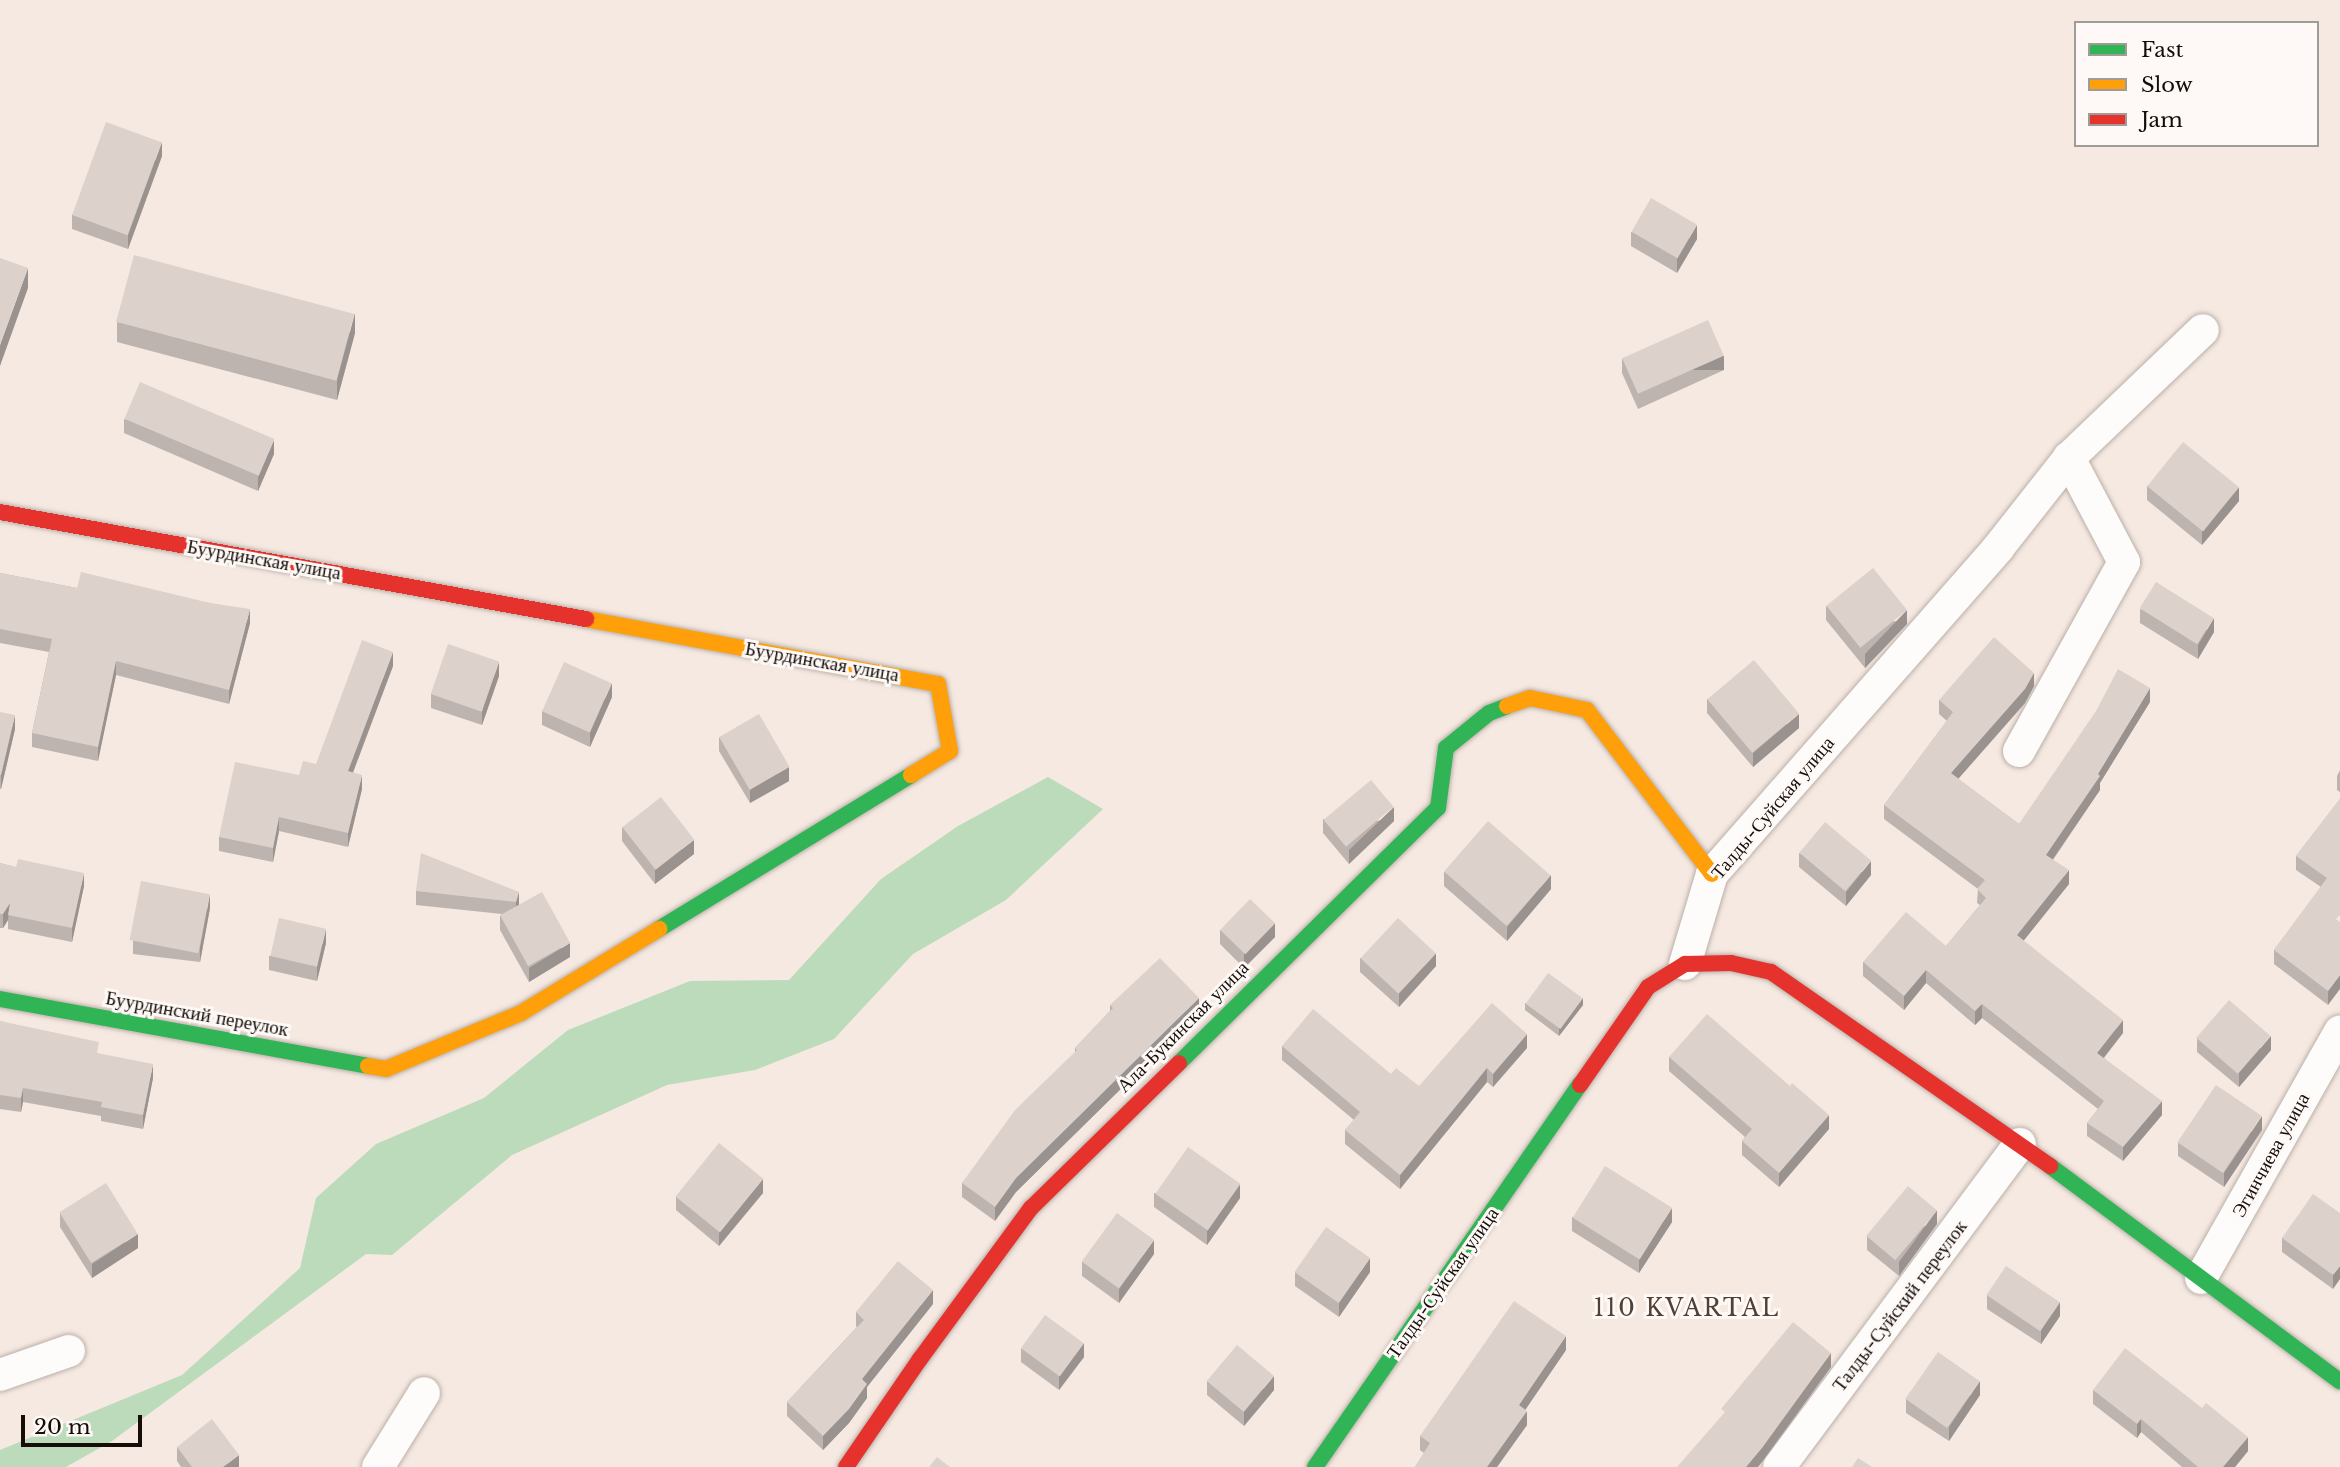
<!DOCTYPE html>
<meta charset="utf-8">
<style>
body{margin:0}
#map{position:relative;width:2340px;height:1467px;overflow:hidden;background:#f6e9e1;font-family:"Libre Baskerville",serif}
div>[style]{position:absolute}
.green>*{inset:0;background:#bcdbbb}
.roads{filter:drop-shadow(0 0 2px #bab0aa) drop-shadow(0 0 2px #bab0aa)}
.street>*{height:32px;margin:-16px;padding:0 16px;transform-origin:16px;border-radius:16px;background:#fefcfa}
.fast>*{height:16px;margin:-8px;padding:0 8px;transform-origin:8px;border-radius:8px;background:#30b455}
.slow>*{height:16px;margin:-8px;padding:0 8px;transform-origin:8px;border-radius:8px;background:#ff9f0a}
.jam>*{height:16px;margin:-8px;padding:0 8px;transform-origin:8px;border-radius:8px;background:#e5322d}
.wall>*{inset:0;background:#bdb4af}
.shaded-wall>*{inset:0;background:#9a928e;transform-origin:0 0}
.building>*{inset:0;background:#dcd1cb;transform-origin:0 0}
span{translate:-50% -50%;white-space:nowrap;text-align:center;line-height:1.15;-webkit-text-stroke:6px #fef9f6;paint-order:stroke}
.street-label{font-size:19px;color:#140d08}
.quarter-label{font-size:23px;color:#514033;letter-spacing:2px}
.legend{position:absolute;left:2074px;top:21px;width:245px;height:126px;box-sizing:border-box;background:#fef9f6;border:2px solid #a09b97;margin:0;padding:9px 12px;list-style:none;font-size:21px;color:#140d08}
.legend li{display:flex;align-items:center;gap:14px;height:35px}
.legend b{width:35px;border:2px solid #a09b97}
.scale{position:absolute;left:21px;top:1415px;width:121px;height:32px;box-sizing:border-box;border:4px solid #140d08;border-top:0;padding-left:9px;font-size:21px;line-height:24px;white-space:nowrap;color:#140d08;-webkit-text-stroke:5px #fef9f6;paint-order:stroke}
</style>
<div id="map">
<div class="green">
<div style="clip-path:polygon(1048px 777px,1103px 809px,1006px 900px,913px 954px,834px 1039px,755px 1070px,667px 1085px,512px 1155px,392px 1255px,366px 1254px,112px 1441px,66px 1467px,0 1467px,0 1450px,182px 1375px,300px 1268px,316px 1198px,376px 1144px,484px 1098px,568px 1030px,690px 981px,789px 980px,881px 879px,958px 826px)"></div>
</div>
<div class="roads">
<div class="street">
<div style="left:2019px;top:751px;width:216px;rotate:-60.9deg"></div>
<div style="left:2124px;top:562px;width:118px;rotate:-117.9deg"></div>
<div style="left:1685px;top:964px;width:94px;rotate:-73.3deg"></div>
<div style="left:1712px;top:874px;width:434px;rotate:-48.7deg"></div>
<div style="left:1998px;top:548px;width:115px;rotate:-51.7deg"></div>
<div style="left:2069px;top:458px;width:185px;rotate:-43.7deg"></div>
<div style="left:2201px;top:1278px;width:283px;rotate:-60.6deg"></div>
<div style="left:0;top:1375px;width:73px;rotate:-19.2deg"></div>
<div style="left:378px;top:1467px;width:87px;rotate:-58.1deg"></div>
<div style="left:1779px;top:1467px;width:403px;rotate:-53.3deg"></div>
</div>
<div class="fast">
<div style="left:659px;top:929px;width:295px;rotate:-31.4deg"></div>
<div style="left:0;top:999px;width:374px;rotate:10.3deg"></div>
<div style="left:1179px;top:1063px;width:363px;rotate:-44.6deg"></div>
<div style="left:1438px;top:808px;width:61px;rotate:-82.4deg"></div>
<div style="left:1446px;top:748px;width:55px;rotate:-39.1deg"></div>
<div style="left:1489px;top:713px;width:19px;rotate:-21deg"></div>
<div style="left:2050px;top:1166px;width:361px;rotate:36.6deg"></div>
<div style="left:1315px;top:1467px;width:465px;rotate:-55.3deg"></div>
</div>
<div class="slow">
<div style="left:586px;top:619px;width:358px;rotate:10.5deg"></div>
<div style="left:938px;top:684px;width:68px;rotate:79.8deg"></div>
<div style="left:950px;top:751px;width:46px;rotate:148.4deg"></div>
<div style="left:1507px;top:706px;width:24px;rotate:-19deg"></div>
<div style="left:1530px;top:698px;width:58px;rotate:11.9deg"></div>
<div style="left:1587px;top:710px;width:206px;rotate:52.7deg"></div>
<div style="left:368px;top:1066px;width:18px;rotate:9deg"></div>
<div style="left:386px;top:1069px;width:146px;rotate:-22.5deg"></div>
<div style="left:521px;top:1013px;width:162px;rotate:-31.3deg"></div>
</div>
<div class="jam">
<div style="left:0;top:512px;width:596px;rotate:10.35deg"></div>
<div style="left:1580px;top:1085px;width:119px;rotate:-55.2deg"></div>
<div style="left:1648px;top:987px;width:44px;rotate:-31.9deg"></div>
<div style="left:1685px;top:964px;width:46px;rotate:-1.2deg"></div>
<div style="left:1731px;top:963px;width:41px;rotate:12.7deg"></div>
<div style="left:1771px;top:972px;width:340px;rotate:34.8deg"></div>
<div style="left:846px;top:1467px;width:131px;rotate:-55.6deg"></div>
<div style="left:920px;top:1359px;width:187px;rotate:-53.7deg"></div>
<div style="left:1031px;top:1208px;width:207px;rotate:-44.4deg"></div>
</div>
</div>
<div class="wall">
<div style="clip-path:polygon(162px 156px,128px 249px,72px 229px,72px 215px)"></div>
<div style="clip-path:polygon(1631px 232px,1697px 239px,1677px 273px,1631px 246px)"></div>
<div style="clip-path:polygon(117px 322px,355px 333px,337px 400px,117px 342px)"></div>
<div style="clip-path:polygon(1622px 359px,1724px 370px,1638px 409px,1622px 373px)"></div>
<div style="clip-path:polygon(124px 419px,274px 454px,258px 491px,124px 433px)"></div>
<div style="clip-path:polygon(2147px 486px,2239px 501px,2202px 545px,2147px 500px)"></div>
<div style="clip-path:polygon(0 573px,77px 588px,210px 603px,250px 623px,229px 704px,116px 675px,98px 761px,32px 747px,32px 733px,49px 652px,0 643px)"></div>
<div style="clip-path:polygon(1826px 606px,1907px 624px,1865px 668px,1826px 620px)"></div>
<div style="clip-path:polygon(2140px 609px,2214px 632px,2198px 659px,2140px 623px)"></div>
<div style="clip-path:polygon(393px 666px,353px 773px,362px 789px,348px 847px,279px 831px,273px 862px,219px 851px,219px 837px,299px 775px,316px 764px)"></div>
<div style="clip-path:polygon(499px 676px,482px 725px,431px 708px,431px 694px)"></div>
<div style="clip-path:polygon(2034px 686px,2025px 703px,1958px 779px,2019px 824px,2150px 702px,2100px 783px,2100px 790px,2053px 860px,2069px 884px,2023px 941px,2123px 1033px,2104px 1058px,2162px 1115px,2123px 1161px,2087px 1136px,2087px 1123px,2098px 1109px,1982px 1018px,1975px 1025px,1926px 983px,1904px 1010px,1863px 976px,1863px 962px,1946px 946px,1980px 905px,1977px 903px,1978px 889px,1884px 819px,1884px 805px,1947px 721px,1939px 714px,1939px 700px)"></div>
<div style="clip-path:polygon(612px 697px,590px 747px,542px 725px,542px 711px)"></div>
<div style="clip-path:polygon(1707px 699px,1799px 728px,1753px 767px,1707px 713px)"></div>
<div style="clip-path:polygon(0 712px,15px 729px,1px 789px,0 789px)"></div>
<div style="clip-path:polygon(719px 737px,789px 781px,750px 803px,719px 751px)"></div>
<div style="clip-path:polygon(2340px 770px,2340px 792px,2337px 790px,2337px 776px)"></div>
<div style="clip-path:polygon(2340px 799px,2328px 1005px,2274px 964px,2274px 950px,2321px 887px,2296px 870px,2296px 856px)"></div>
<div style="clip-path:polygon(1323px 819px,1394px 821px,1349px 864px,1323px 833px)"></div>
<div style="clip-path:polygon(622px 827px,694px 854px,655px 884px,622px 841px)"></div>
<div style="clip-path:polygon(1799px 853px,1871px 875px,1846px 906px,1799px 867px)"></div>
<div style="clip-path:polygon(0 863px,84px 886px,72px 942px,8px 929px,8px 920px,3px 928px,0 928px)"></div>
<div style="clip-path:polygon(1444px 872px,1551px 889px,1507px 941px,1444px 886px)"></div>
<div style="clip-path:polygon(416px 891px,519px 892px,519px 905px,570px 957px,529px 982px,500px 930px,500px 916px,502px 914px,416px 905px)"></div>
<div style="clip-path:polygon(210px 908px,200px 962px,133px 954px,133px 940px)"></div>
<div style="clip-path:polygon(1220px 930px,1275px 937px,1244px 968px,1220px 944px)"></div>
<div style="clip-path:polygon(326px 943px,317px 981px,269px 970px,269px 956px)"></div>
<div style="clip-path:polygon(1360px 958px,1436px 966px,1399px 1007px,1360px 972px)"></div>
<div style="clip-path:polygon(1525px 1003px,1583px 1005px,1559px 1036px,1525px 1010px)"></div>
<div style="clip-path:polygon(1110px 1005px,1199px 1012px,1016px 1192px,995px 1221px,962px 1197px,962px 1183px,1075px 1053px,1075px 1048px,1110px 1011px)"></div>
<div style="clip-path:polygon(0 1021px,99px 1054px,153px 1078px,143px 1129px,101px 1121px,101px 1116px,23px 1102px,21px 1112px,0 1109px)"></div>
<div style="clip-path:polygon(2197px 1038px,2271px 1050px,2239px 1087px,2197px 1052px)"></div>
<div style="clip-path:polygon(1282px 1046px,1391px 1074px,1419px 1086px,1527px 1048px,1493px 1087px,1487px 1082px,1400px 1189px,1345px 1144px,1345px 1130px,1354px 1120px,1282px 1060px)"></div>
<div style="clip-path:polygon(1669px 1057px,1829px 1129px,1779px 1187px,1742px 1155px,1742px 1141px,1745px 1137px,1669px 1071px)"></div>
<div style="clip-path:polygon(2262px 1130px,2224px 1187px,2178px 1156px,2178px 1142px)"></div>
<div style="clip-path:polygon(763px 1193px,719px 1246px,676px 1210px,676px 1197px)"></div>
<div style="clip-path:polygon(1154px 1193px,1240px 1198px,1207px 1245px,1154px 1207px)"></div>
<div style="clip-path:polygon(60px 1213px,138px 1248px,92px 1278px,60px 1227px)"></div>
<div style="clip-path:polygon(2340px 1213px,2333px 1289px,2282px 1252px,2282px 1238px)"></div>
<div style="clip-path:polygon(1572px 1217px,1672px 1222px,1639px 1273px,1572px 1231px)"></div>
<div style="clip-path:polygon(1937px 1224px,1899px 1276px,1867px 1250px,1867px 1236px)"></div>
<div style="clip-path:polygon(1154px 1254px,1119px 1303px,1082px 1276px,1082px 1262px)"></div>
<div style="clip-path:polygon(1295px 1272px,1370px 1272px,1339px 1317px,1295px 1286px)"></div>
<div style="clip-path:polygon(1987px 1295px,2060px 1316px,2041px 1344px,1987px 1309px)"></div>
<div style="clip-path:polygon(933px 1304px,867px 1387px,867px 1398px,849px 1423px,823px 1450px,787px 1416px,787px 1402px,857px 1327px,856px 1326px,856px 1312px)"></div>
<div style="clip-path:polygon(1021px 1348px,1084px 1357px,1059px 1390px,1021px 1362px)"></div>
<div style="clip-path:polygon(1566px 1350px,1525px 1410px,1527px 1425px,1497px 1467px,1415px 1467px,1424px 1453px,1420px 1450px,1420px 1436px)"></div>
<div style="clip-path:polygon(1207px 1381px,1274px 1390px,1244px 1426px,1207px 1395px)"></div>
<div style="clip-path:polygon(2093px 1390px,2202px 1408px,2248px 1451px,2235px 1467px,2182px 1467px,2141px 1432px,2137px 1438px,2093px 1404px)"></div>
<div style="clip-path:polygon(1980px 1395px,1949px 1441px,1906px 1413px,1906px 1399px)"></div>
<div style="clip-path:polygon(177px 1447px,239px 1467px,181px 1467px,177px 1461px)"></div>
</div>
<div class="shaded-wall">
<div style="clip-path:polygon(162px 142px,162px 156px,128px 249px,128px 235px)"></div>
<div style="clip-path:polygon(1697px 225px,1697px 239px,1677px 273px,1677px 259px)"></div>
<div style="clip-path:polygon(28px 268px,28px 288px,0 366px,0 345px)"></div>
<div style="clip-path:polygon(355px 313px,355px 333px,337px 400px,337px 380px)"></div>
<div style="left:1724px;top:356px;width:14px;height:94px;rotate:90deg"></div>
<div style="clip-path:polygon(274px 440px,274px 454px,258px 491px,258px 477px)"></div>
<div style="clip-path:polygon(2239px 487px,2239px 501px,2202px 545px,2202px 531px)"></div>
<div style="clip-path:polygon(250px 609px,250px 623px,229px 704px,229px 690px)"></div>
<div style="clip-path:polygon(1907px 610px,1907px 624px,1865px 668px,1865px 654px)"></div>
<div style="clip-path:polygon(2214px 618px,2214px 632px,2198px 659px,2198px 645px)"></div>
<div style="clip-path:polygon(393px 652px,393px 666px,348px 785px,348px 771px)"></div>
<div style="clip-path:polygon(116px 661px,116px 675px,98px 761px,98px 747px)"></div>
<div style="clip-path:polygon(499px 662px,499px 676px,482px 725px,482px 711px)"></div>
<div style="clip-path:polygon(2034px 673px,2034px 686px,2025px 703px,1951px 787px,1951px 773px)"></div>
<div style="clip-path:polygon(612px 683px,612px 697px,590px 747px,590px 733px)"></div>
<div style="clip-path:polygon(2150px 688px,2150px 702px,2100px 783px,2100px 790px,2046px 869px,2046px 855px,2098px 774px)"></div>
<div style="clip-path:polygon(1799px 714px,1799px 728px,1753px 767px,1753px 753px)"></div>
<div style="clip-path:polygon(15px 715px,15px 729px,1px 789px,1px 775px)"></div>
<div style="clip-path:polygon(789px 767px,789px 781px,750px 803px,750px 790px)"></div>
<div style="clip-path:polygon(362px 775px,362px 789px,348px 847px,348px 833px)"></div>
<div style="clip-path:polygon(1394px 807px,1394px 821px,1349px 864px,1349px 850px)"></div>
<div style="clip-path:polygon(279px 817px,279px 831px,273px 862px,273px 848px)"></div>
<div style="clip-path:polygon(694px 840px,694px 854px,655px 884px,655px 870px)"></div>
<div style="clip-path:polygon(1871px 861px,1871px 875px,1846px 906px,1846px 892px)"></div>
<div style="clip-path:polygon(2069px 870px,2069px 884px,2017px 949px,2017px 935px)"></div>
<div style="clip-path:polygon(84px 873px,84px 886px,72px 942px,72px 928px)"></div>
<div style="clip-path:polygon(1551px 875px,1551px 889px,1507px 941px,1507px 927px)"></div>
<div style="clip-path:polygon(519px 892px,519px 906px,516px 916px,516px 902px)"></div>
<div style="clip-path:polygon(210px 894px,210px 908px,200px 962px,200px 948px)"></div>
<div style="clip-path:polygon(10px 903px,8px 920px,3px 928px,3px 914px)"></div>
<div style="clip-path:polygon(1275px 923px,1275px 937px,1244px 968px,1244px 954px)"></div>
<div style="clip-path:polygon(326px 929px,326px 943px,317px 981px,317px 967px)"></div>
<div style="clip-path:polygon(570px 943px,570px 957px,529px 982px,529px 968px)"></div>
<div style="clip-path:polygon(1436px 953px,1436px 966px,1399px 1007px,1399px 993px)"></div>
<div style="clip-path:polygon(1926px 970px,1926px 983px,1904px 1010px,1904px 996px)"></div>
<div style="clip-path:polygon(2340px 975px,2340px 989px,2328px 1005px,2328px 991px)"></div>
<div style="clip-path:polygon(1199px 998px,1199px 1012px,1016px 1192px,995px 1221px,995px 1207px,1016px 1178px)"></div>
<div style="clip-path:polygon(1583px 998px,1583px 1005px,1559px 1036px,1559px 1029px)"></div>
<div style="clip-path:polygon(1982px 1004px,1982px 1018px,1975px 1025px,1975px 1011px)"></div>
<div style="clip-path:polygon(2123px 1020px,2123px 1033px,2097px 1066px,2097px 1053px)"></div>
<div style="clip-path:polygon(1527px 1034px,1527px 1048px,1493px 1087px,1493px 1074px)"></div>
<div style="clip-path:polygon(2271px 1036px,2271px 1050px,2239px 1087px,2239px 1073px)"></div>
<div style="clip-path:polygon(153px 1064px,153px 1078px,143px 1129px,143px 1115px)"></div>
<div style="clip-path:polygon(1487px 1068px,1487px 1082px,1400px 1189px,1400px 1175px)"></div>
<div style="clip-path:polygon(23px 1088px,23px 1102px,21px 1112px,21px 1098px)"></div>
<div style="clip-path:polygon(2162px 1101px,2162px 1115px,2123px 1161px,2123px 1147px)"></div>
<div style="clip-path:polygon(1829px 1115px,1829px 1129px,1779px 1187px,1779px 1173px)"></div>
<div style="clip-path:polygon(2262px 1116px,2262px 1130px,2224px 1187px,2224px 1173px)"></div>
<div style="clip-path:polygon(763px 1179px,763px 1193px,719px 1246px,719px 1232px)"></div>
<div style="clip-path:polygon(1240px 1184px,1240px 1198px,1207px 1245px,1207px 1231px)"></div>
<div style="clip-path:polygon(1672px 1208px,1672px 1222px,1639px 1273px,1639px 1259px)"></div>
<div style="clip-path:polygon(1937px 1210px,1937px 1224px,1899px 1276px,1899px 1262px)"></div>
<div style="clip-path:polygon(138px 1234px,138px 1248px,92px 1278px,92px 1264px)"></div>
<div style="clip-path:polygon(1154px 1240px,1154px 1254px,1119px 1303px,1119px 1289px)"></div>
<div style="clip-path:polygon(1370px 1258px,1370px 1272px,1339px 1317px,1339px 1303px)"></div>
<div style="clip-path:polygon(2340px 1266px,2340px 1279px,2333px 1289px,2333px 1275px)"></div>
<div style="clip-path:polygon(933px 1290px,933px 1304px,867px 1387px,867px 1398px,849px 1423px,823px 1450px,823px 1436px,862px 1379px)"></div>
<div style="clip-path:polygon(2060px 1302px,2060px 1316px,2041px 1344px,2041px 1330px)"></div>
<div style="clip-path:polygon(1566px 1336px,1566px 1350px,1519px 1419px,1519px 1405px)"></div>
<div style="clip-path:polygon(1084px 1343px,1084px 1357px,1059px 1390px,1059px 1376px)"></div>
<div style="clip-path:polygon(1831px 1353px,1831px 1367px,1762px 1462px,1758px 1467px,1746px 1467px)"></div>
<div style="clip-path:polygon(1274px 1376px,1274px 1390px,1244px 1426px,1244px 1412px)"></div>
<div style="clip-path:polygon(1980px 1381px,1980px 1395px,1949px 1441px,1949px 1427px)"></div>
<div style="clip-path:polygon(1527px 1411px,1527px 1425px,1497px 1467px,1487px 1467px)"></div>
<div style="clip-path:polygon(2141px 1419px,2141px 1432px,2137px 1438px,2137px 1424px)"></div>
<div style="clip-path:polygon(2248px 1437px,2248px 1451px,2235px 1467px,2223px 1467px)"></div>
<div style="clip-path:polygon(239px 1455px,239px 1467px,223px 1467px)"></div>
</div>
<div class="building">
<div style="left:106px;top:122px;width:59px;height:99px;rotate:20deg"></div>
<div style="left:1651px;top:198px;width:53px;height:39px;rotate:30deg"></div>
<div style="left:134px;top:255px;width:228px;height:69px;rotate:15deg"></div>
<div style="clip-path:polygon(0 258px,28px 268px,0 345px)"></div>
<div style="left:1708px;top:320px;width:39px;height:94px;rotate:66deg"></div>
<div style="left:140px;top:382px;width:146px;height:40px;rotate:23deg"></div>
<div style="left:2183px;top:442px;width:72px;height:57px;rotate:39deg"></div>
<div style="left:1873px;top:568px;width:54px;height:60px;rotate:51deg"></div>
<div style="clip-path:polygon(81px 572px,210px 603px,250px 609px,229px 690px,116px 661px,98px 747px,32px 733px,52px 639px,0 629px,0 573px,77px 588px)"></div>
<div style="left:2156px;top:582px;width:68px;height:31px;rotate:32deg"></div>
<div style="clip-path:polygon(1994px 637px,2034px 673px,2025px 689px,1951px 773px,2019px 824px,2096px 711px,2118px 669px,2150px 688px,2098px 774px,2100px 776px,2046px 855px,2069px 870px,2017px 935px,2123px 1020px,2097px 1053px,2162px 1101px,2123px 1147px,2087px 1123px,2104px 1101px,1982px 1004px,1975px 1011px,1926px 970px,1904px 996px,1863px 962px,1906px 912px,1946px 946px,1986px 898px,1977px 889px,1985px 880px,1884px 805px,1953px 712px,1939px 700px)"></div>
<div style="clip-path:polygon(362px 640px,393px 652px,348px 771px,362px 775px,348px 833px,279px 817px,273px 848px,219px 837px,235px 762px,299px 775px,303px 761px,316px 764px)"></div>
<div style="left:448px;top:644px;width:54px;height:53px;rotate:19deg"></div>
<div style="left:1754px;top:660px;width:70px;height:61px;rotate:50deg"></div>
<div style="left:564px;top:662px;width:52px;height:54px;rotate:24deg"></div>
<div style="clip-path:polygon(0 712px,15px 715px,1px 775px,0 775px)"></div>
<div style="left:759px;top:714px;width:61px;height:46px;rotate:60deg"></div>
<div style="left:1371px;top:780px;width:35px;height:62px;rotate:50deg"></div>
<div style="left:661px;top:797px;width:54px;height:49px;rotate:52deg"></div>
<div style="clip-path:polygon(2340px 799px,2340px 915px,2336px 919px,2340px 922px,2340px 975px,2328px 991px,2274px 950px,2327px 878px,2296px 856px)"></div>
<div style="left:1488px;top:821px;width:83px;height:67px;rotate:41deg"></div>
<div style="left:1825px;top:822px;width:60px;height:40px;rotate:40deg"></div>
<div style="clip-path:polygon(421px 853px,519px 892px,516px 902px,416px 891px)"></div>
<div style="clip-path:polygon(18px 859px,84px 873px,72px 928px,8px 915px,10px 903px,3px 914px,0 914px,0 863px,16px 867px)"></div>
<div style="left:141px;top:881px;width:70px;height:60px;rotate:11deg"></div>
<div style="left:542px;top:892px;width:58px;height:48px;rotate:61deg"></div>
<div style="left:1250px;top:899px;width:35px;height:43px;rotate:44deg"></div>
<div style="left:279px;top:918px;width:48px;height:39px;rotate:13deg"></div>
<div style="left:1398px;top:918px;width:52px;height:55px;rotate:43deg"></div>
<div style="clip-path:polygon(1160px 958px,1199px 998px,1016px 1178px,995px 1207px,962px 1183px,1015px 1110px,1077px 1050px,1075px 1048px,1113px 1008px,1110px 1005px)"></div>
<div style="left:1548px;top:973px;width:43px;height:38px;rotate:36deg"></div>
<div style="left:2229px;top:1000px;width:55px;height:50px;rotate:41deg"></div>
<div style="clip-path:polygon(1492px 1003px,1527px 1034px,1493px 1074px,1487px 1068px,1400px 1175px,1345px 1130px,1360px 1112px,1282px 1046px,1313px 1009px,1391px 1074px,1396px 1068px,1419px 1086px)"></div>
<div style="clip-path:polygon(1707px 1014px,1790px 1086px,1792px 1083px,1829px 1115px,1779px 1173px,1742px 1141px,1752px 1129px,1669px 1057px)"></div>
<div style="clip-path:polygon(0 1021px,99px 1042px,97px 1053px,153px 1064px,143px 1115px,101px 1107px,102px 1102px,23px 1088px,21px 1098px,0 1095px)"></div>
<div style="left:2216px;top:1085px;width:55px;height:69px;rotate:34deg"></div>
<div style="left:719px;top:1143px;width:57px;height:69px;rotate:39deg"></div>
<div style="left:1188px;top:1147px;width:64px;height:57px;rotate:35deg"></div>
<div style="left:1605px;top:1166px;width:79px;height:61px;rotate:32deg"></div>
<div style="left:106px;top:1183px;width:60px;height:55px;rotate:58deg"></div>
<div style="left:1908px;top:1186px;width:38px;height:65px;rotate:40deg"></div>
<div style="clip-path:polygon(2313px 1194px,2340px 1213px,2340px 1266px,2333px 1275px,2282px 1238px)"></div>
<div style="left:1117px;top:1213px;width:46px;height:60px;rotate:36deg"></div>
<div style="left:1326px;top:1227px;width:54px;height:55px;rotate:35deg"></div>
<div style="clip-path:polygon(898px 1261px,933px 1290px,862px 1379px,867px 1384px,849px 1409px,823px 1436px,787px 1402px,864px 1320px,856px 1312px)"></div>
<div style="left:2006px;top:1266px;width:65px;height:35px;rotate:34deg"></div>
<div style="clip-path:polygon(1514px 1301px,1566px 1336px,1519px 1405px,1527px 1411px,1487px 1467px,1415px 1467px,1430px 1443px,1420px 1436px)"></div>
<div style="left:1045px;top:1315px;width:48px;height:41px;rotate:36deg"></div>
<div style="clip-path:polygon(1793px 1322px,1831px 1353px,1762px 1448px,1746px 1467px,1677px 1467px,1725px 1412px,1721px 1409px)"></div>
<div style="left:1237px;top:1345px;width:48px;height:47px;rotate:40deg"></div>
<div style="clip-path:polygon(2125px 1348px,2202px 1408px,2206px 1403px,2248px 1437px,2223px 1467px,2198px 1467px,2141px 1419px,2137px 1424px,2093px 1390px)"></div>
<div style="left:1938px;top:1352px;width:51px;height:57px;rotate:35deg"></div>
<div style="clip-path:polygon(212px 1419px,239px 1455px,223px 1467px,192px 1467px,177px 1447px)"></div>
<div style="clip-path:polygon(937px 1457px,950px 1467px,929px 1467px)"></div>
<div style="clip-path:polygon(1858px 1458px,1872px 1467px,1852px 1467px)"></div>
</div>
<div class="street-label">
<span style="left:264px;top:560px;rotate:10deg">Буурдинская улица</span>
<span style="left:822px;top:662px;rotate:10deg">Буурдинская улица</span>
<span style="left:1773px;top:808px;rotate:-50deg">Талды-Суйская улица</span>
<span style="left:197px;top:1014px;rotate:10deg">Буурдинский переулок</span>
<span style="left:1183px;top:1027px;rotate:-45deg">Ала-Букинская улица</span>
<span style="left:2271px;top:1155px;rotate:-61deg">Эгинчиева улица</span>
<span style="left:1443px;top:1283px;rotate:-55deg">Талды-Суйская улица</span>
<span style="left:1900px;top:1306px;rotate:-53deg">Талды-Суйский переулок</span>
</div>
<div class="quarter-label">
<span style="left:1687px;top:1308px">110 KVARTAL</span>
</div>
<ul class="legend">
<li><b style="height:9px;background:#30b455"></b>Fast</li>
<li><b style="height:9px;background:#ff9f0a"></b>Slow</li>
<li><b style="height:9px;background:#e5322d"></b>Jam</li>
</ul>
<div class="scale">20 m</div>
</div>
